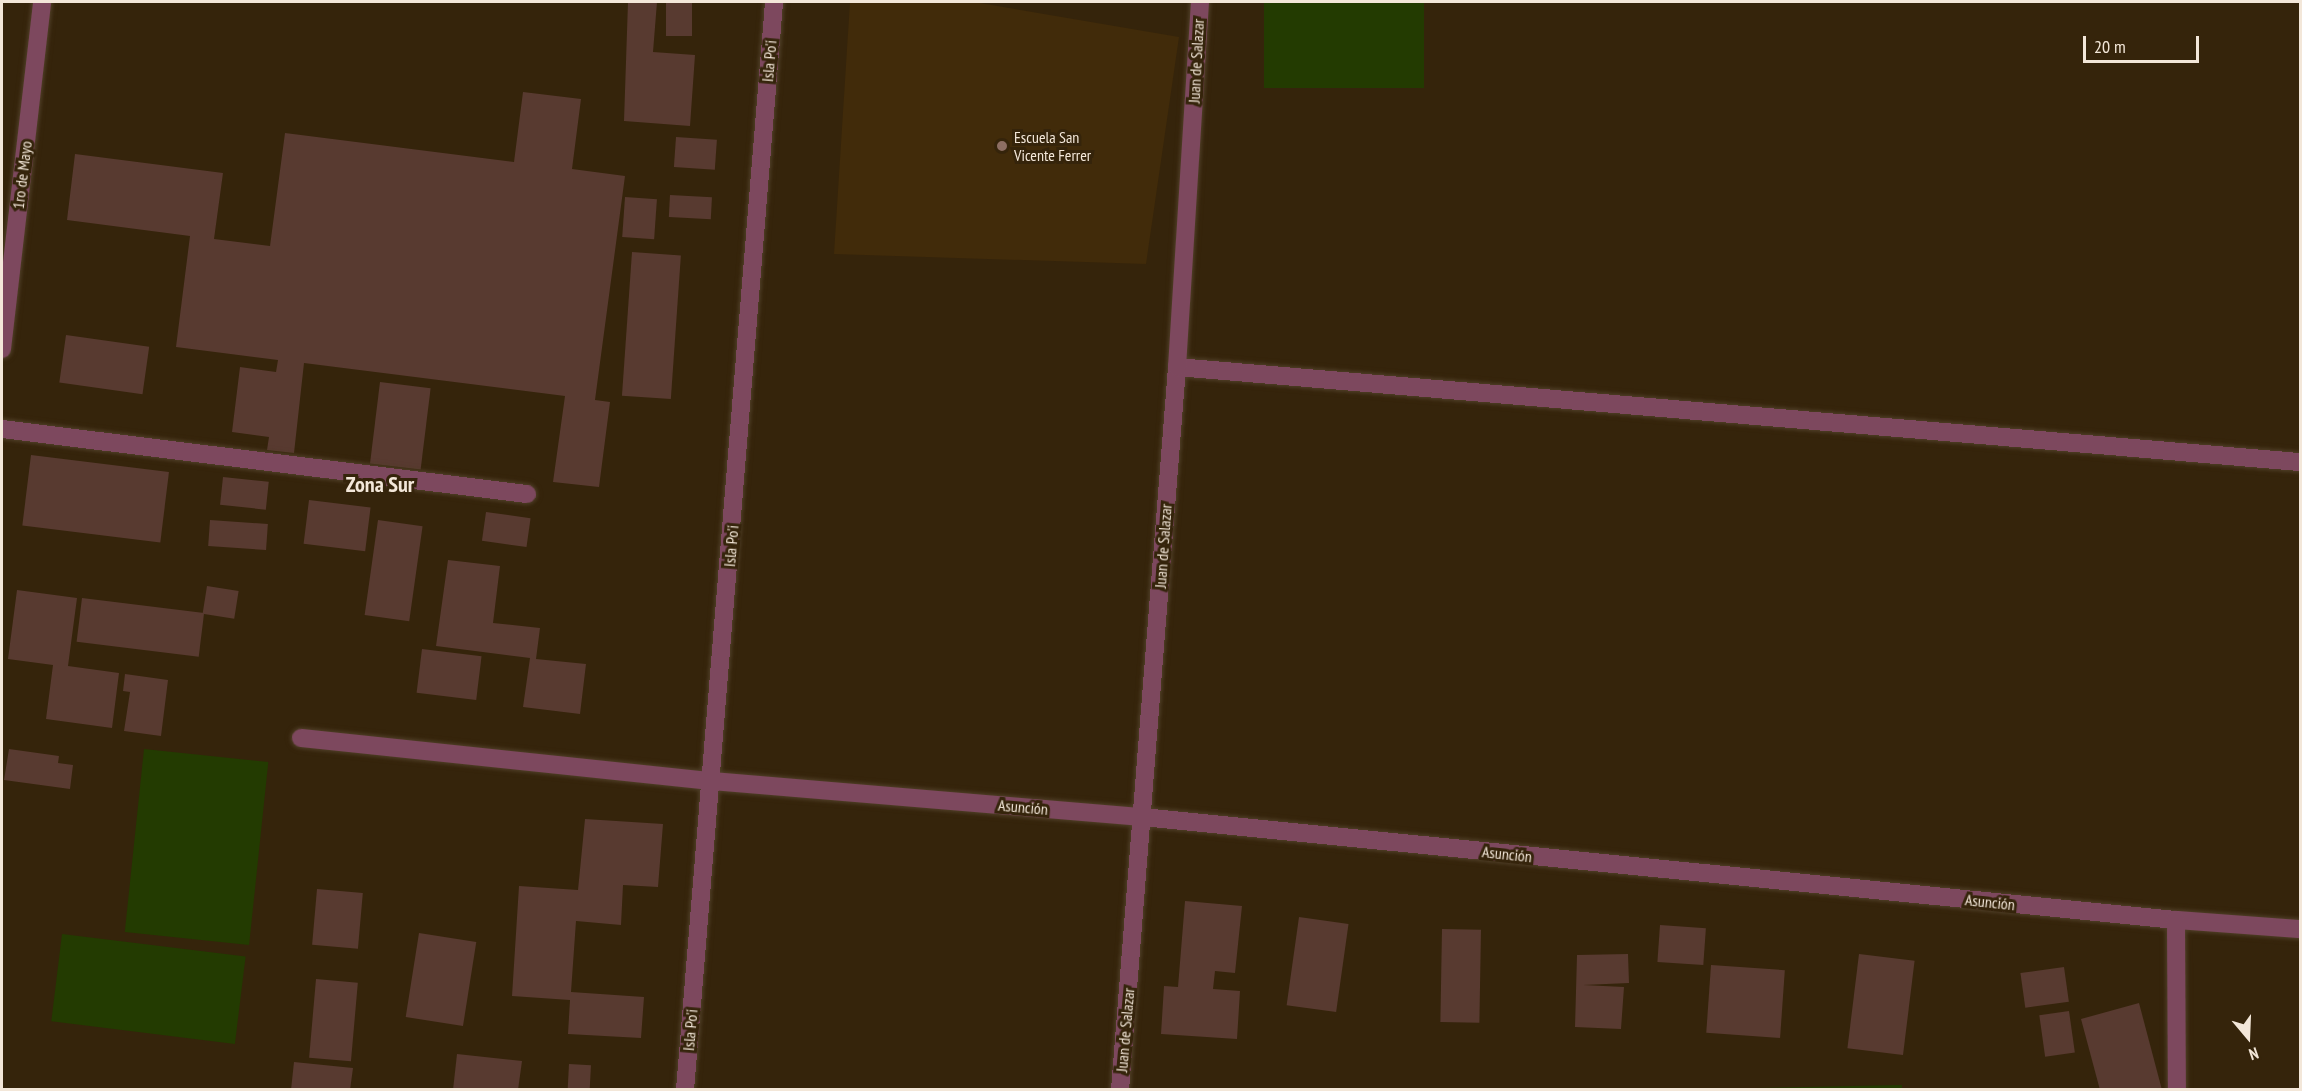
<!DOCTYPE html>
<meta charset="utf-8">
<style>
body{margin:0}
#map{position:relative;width:2302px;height:1091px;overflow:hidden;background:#35240b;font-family:"PT Sans Narrow",sans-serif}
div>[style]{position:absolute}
.built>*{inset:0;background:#412b0a}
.green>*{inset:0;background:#233b01;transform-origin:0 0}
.building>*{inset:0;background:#583a30;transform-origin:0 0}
.roads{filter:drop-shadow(0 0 2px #503f28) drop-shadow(0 0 2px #503f28)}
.minor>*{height:18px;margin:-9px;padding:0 9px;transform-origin:9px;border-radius:9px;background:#7d485e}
.dots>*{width:16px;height:16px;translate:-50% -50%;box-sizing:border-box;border:3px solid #35240b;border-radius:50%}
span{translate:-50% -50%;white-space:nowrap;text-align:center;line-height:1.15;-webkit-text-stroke:6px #35240b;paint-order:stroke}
.street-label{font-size:16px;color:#f3e7d9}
.poi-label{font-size:16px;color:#f3e7d9}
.left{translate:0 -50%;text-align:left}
.district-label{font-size:22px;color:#f3e7d9;font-weight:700}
.frame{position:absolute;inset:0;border:3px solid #f3e7d9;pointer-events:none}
.north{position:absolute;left:2218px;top:1007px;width:60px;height:60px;-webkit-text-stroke:4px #35240b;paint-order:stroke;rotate:161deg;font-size:16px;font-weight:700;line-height:24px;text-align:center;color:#f3e7d9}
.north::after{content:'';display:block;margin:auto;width:21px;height:27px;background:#f3e7d9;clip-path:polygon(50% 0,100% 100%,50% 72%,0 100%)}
.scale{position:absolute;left:2083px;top:36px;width:116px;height:27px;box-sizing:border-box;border:3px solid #f3e7d9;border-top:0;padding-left:8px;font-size:18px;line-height:21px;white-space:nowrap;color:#f3e7d9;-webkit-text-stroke:4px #35240b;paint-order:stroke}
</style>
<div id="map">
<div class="built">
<div style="clip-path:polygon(850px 2px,974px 2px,1179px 37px,1146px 264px,834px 254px)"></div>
</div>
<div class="green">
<div style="left:1264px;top:2px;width:160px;height:86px"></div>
<div style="left:144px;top:749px;width:125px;height:184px;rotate:6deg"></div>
<div style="left:62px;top:934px;width:185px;height:88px;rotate:7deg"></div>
<div style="clip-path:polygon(1902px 1085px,1902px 1090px,1702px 1089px)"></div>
</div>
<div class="building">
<div style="clip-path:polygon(628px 2px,657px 2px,653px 52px,695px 55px,690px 126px,624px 121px)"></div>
<div style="left:666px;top:2px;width:26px;height:34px"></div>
<div style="clip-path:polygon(523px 92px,581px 99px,572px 169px,625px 176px,595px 400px,610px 402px,599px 487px,553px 482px,565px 396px,304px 363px,294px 453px,267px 450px,269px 437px,232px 432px,240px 367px,276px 372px,278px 360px,176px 347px,190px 236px,67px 220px,75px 154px,223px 173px,214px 239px,270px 246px,285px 133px,514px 162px)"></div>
<div style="left:676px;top:137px;width:41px;height:30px;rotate:4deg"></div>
<div style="left:670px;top:195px;width:42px;height:22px;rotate:3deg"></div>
<div style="left:625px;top:197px;width:32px;height:40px;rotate:4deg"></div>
<div style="left:632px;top:252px;width:49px;height:144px;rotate:4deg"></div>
<div style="left:66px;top:335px;width:84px;height:48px;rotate:8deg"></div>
<div style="left:380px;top:382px;width:51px;height:82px;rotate:7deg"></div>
<div style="left:31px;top:455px;width:139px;height:71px;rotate:7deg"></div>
<div style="left:223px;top:477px;width:46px;height:28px;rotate:6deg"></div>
<div style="left:309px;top:500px;width:62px;height:44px;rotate:7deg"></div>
<div style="left:486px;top:512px;width:45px;height:29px;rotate:8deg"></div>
<div style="left:210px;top:520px;width:58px;height:26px;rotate:4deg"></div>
<div style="left:378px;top:520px;width:45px;height:96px;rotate:8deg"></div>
<div style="clip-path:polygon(448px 560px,500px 566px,493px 623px,540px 628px,536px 659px,586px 664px,580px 714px,523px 707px,530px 658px,436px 646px)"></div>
<div style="left:207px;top:586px;width:32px;height:28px;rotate:9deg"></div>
<div style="clip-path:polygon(17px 590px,77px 598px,68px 666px,119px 673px,112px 728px,46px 719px,53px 665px,8px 659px)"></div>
<div style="left:82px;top:598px;width:123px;height:44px;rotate:7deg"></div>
<div style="left:422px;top:649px;width:60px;height:44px;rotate:7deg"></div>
<div style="clip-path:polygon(125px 674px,168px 680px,161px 736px,124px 731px,130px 692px,123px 691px)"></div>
<div style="clip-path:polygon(9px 749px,59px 756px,58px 763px,73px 765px,70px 789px,4px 780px)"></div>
<div style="clip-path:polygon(585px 819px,663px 824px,658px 887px,623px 885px,621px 925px,576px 921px,571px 992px,644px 997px,641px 1038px,568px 1034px,570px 1000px,512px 996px,519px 886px,578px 890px)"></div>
<div style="left:317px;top:889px;width:46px;height:56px;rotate:5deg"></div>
<div style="clip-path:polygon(1185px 901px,1242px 906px,1235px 973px,1215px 971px,1213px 989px,1240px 991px,1237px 1039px,1161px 1034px,1164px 986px,1178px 987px)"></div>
<div style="left:1299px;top:917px;width:50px;height:89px;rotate:8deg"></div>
<div style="left:1660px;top:925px;width:46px;height:37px;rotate:4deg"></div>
<div style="left:1442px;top:929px;width:39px;height:93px;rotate:1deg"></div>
<div style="left:419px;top:933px;width:58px;height:85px;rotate:9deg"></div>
<div style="clip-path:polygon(1628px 954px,1629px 983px,1583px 985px,1624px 987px,1621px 1029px,1575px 1027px,1577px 955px)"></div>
<div style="left:1859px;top:954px;width:56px;height:95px;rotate:7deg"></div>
<div style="left:1711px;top:965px;width:74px;height:68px;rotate:4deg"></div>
<div style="left:2064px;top:967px;width:35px;height:44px;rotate:82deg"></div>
<div style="left:316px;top:979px;width:42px;height:79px;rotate:5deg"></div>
<div style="clip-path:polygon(2139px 1003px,2162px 1090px,2100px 1090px,2081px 1019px)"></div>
<div style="left:2069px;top:1011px;width:42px;height:30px;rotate:82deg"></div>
<div style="clip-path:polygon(457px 1054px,522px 1061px,518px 1090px,453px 1090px)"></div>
<div style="clip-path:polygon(294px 1062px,353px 1068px,350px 1090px,291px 1090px)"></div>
<div style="left:569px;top:1064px;width:22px;height:26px;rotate:3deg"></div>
</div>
<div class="roads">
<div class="minor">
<div style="left:2px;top:349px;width:349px;rotate:-83.4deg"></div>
<div style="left:1177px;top:367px;width:1127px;rotate:4.84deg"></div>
<div style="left:2px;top:429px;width:529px;rotate:7.06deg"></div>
<div style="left:301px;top:738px;width:413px;rotate:6deg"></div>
<div style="left:712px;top:781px;width:432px;rotate:4.8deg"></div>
<div style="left:1142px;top:817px;width:1039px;rotate:5.69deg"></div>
<div style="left:2176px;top:920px;width:124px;rotate:4.2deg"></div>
<div style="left:2176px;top:920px;width:170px;rotate:89.7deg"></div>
<div style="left:685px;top:1090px;width:1092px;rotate:-85.32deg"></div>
<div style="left:1120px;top:1090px;width:725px;rotate:-85.49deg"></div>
<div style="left:1177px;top:367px;width:366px;rotate:-86.4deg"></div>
</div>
</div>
<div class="dots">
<div style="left:1002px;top:146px;background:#8d6e63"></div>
</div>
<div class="street-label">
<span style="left:769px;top:61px;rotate:-85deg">Isla Po'i</span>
<span style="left:1196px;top:61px;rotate:-87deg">Juan de Salazar</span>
<span style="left:22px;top:175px;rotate:-83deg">1ro de Mayo</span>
<span style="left:731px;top:546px;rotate:-85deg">Isla Po'i</span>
<span style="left:1163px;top:546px;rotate:-86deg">Juan de Salazar</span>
<span style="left:1023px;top:807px;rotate:5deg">Asunción</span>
<span style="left:1507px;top:854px;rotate:6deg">Asunción</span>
<span style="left:1990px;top:902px;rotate:6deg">Asunción</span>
<span style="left:690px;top:1030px;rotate:-85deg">Isla Po'i</span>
<span style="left:1125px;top:1030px;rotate:-85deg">Juan de Salazar</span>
</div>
<div class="poi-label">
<span class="left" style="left:1014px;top:146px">Escuela San<br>Vicente Ferrer</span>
</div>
<div class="district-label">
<span style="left:380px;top:485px">Zona Sur</span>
</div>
<div class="frame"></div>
<div class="north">N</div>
<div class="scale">20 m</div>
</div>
